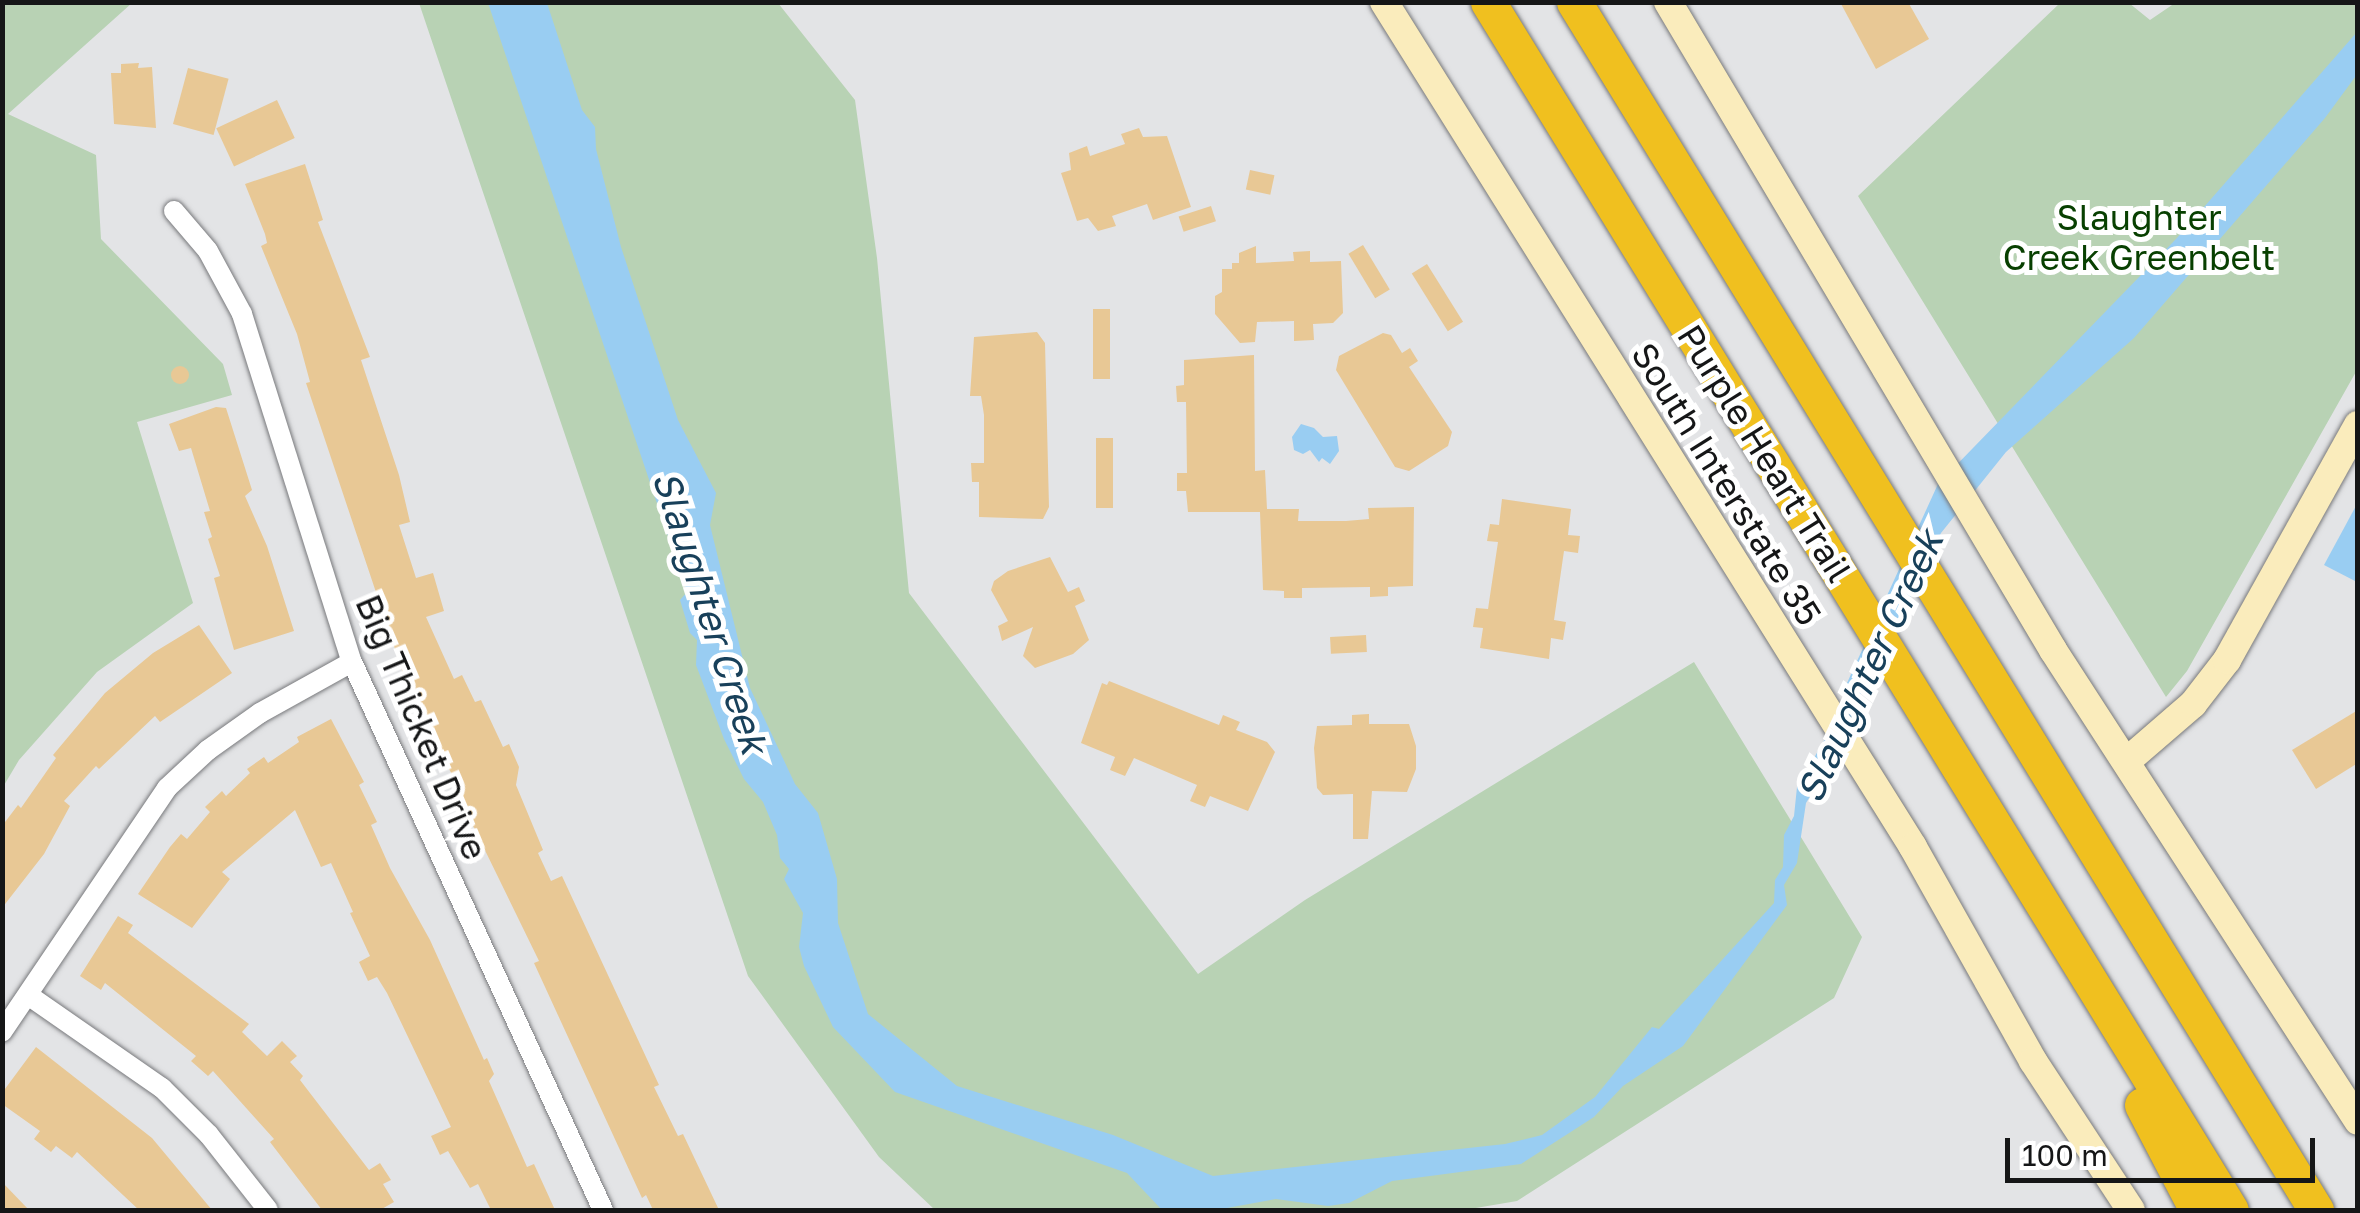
<!DOCTYPE html>
<style>
body{margin:0}
#map{position:relative;width:2360px;height:1213px;overflow:hidden;background:#e3e4e6;font-family:"Golos Text",sans-serif}
div>[style]{position:absolute}
.green>*{inset:0;background:#b8d2b4}
.water>*{inset:0;background:#99cdf2}
.building>*{inset:0;background:#e8c895;transform-origin:0 0}
.round{border-radius:50%}
.roads{filter:drop-shadow(0 0 2px #78797c) drop-shadow(0 0 2px #78797c)}
.street>*{height:20px;margin:-10px;padding:0 10px;transform-origin:10px;border-radius:10px;background:#fff}
.secondary>*{height:28px;margin:-14px;padding:0 14px;transform-origin:14px;border-radius:14px;background:#faecbc}
.highway>*{height:35px;margin:-17.5px;padding:0 17.5px;transform-origin:17.5px;border-radius:17.5px;background:#f0c01f}
span{translate:-50% -50%;white-space:nowrap;text-align:center;line-height:1.15;-webkit-text-stroke:10px #fff;paint-order:stroke}
.park-label{font-size:35px;color:#084001}
.street-label{font-size:35px;color:#151617}
.water-label{font-size:38px;color:#18405a;font-style:italic}
.frame{position:absolute;inset:0;border:5px solid #151617;pointer-events:none}
.scale{position:absolute;left:2005px;top:1138px;width:310px;height:45px;box-sizing:border-box;border:5px solid #151617;border-top:0;padding-left:12px;font-size:30px;line-height:35px;white-space:nowrap;color:#151617;-webkit-text-stroke:8px #fff;paint-order:stroke}
</style>
<div id="map">
<div class="green">
<div style="clip-path:polygon(3px 2px,132px 3px,8px 114px,96px 155px,101px 239px,223px 364px,232px 395px,137px 422px,193px 603px,97px 672px,19px 760px,3px 787px)"></div>
<div style="clip-path:polygon(419px 3px,778px 3px,855px 100px,877px 258px,909px 593px,1198px 974px,1305px 900px,1694px 662px,1862px 937px,1834px 998px,1517px 1201px,1464px 1210px,935px 1210px,879px 1157px,748px 976px)"></div>
<div style="clip-path:polygon(2060px 3px,2129px 3px,2150px 20px,2175px 3px,2357px 3px,2357px 370px,2187px 671px,2166px 697px,1858px 196px)"></div>
</div>
<div class="water">
<div style="clip-path:polygon(488px 3px,547px 3px,582px 110px,595px 127px,596px 149px,621px 247px,678px 420px,716px 493px,710px 525px,750px 688px,795px 784px,818px 813px,837px 879px,838px 923px,868px 1014px,957px 1086px,1113px 1135px,1213px 1176px,1505px 1144px,1542px 1135px,1595px 1097px,1652px 1027px,1659px 1029px,1774px 903px,1775px 880px,1783px 867px,1784px 835px,1794px 816px,1797px 787px,1846px 703px,1847px 683px,1938px 484px,2176px 239px,2357px 32px,2358px 73px,2325px 118px,2134px 338px,2006px 452px,1941px 533px,1871px 679px,1861px 692px,1836px 772px,1814px 790px,1806px 803px,1797px 863px,1784px 885px,1787px 905px,1683px 1046px,1623px 1086px,1594px 1117px,1521px 1164px,1392px 1181px,1349px 1203px,1328px 1206px,1276px 1199px,1216px 1210px,1162px 1210px,1127px 1173px,895px 1092px,833px 1027px,804px 966px,799px 947px,803px 913px,784px 879px,789px 869px,780px 858px,777px 835px,763px 802px,744px 779px,724px 739px,696px 665px,697px 640px,690px 633px,680px 600px,687px 592px)"></div>
<div style="clip-path:polygon(1301px 424px,1314px 428px,1323px 437px,1337px 436px,1339px 451px,1330px 464px,1322px 458px,1319px 462px,1310px 450px,1303px 454px,1294px 450px,1292px 437px)"></div>
<div style="clip-path:polygon(2357px 504px,2358px 580px,2355px 581px,2324px 565px)"></div>
</div>
<div class="building">
<div style="clip-path:polygon(1840px 2px,1908px 2px,1929px 39px,1876px 69px)"></div>
<div style="clip-path:polygon(139px 63px,138px 68px,152px 67px,156px 128px,114px 124px,111px 73px,121px 73px,121px 64px)"></div>
<div style="left:188px;top:68px;width:42px;height:58px;rotate:15deg"></div>
<div style="left:277px;top:100px;width:42px;height:67px;rotate:65deg"></div>
<div style="clip-path:polygon(1139px 128px,1143px 137px,1167px 136px,1191px 207px,1153px 220px,1147px 204px,1112px 216px,1116px 226px,1098px 231px,1088px 218px,1077px 221px,1061px 173px,1071px 170px,1069px 153px,1087px 146px,1090px 156px,1125px 144px,1121px 134px)"></div>
<div style="clip-path:polygon(305px 164px,323px 220px,318px 222px,370px 357px,361px 360px,399px 475px,410px 522px,399px 525px,416px 578px,433px 573px,444px 611px,426px 617px,454px 679px,462px 675px,475px 702px,481px 700px,503px 747px,509px 744px,519px 767px,516px 785px,543px 850px,538px 853px,551px 881px,562px 876px,659px 1085px,654px 1087px,678px 1136px,683px 1134px,719px 1210px,653px 1210px,646px 1195px,642px 1198px,534px 963px,539px 961px,456px 791px,460px 789px,413px 703px,306px 383px,310px 382px,297px 334px,261px 246px,267px 243px,265px 234px,245px 184px)"></div>
<div style="left:1250px;top:170px;width:25px;height:20px;rotate:12deg"></div>
<div style="left:1211px;top:206px;width:16px;height:34px;rotate:72deg"></div>
<div style="left:1363px;top:245px;width:52px;height:17px;rotate:59deg"></div>
<div style="clip-path:polygon(1256px 246px,1256px 263px,1294px 261px,1293px 252px,1310px 251px,1310px 262px,1341px 261px,1343px 313px,1333px 323px,1313px 324px,1314px 340px,1294px 341px,1294px 321px,1257px 322px,1255px 342px,1240px 343px,1215px 314px,1215px 296px,1222px 292px,1222px 269px,1232px 269px,1232px 263px,1239px 263px,1239px 253px)"></div>
<div style="left:1427px;top:264px;width:68px;height:18px;rotate:58deg"></div>
<div style="left:1093px;top:309px;width:17px;height:70px"></div>
<div style="clip-path:polygon(1037px 332px,1045px 343px,1049px 507px,1043px 519px,979px 517px,979px 482px,972px 482px,971px 463px,984px 463px,984px 415px,981px 396px,970px 396px,974px 337px)"></div>
<div style="clip-path:polygon(1383px 333px,1391px 335px,1402px 353px,1410px 348px,1418px 361px,1409px 367px,1452px 432px,1448px 446px,1409px 471px,1395px 467px,1336px 370px,1339px 356px)"></div>
<div style="clip-path:polygon(1254px 355px,1255px 471px,1265px 470px,1267px 509px,1299px 509px,1298px 521px,1346px 521px,1369px 519px,1368px 508px,1414px 507px,1413px 586px,1388px 587px,1388px 596px,1370px 597px,1370px 587px,1302px 588px,1302px 598px,1284px 598px,1284px 591px,1263px 590px,1260px 512px,1188px 512px,1186px 491px,1177px 491px,1177px 473px,1187px 473px,1186px 402px,1177px 402px,1176px 386px,1184px 385px,1184px 360px)"></div>
<div class="round" style="left:171px;top:366px;width:18px;height:18px"></div>
<div style="clip-path:polygon(216px 407px,226px 408px,252px 490px,245px 496px,267px 546px,294px 631px,234px 650px,214px 578px,220px 576px,208px 539px,212px 537px,204px 512px,210px 511px,191px 448px,179px 451px,169px 424px)"></div>
<div style="left:1096px;top:438px;width:17px;height:70px"></div>
<div style="clip-path:polygon(1502px 499px,1571px 509px,1568px 535px,1580px 536px,1578px 553px,1564px 551px,1554px 620px,1566px 622px,1563px 640px,1551px 638px,1549px 659px,1480px 648px,1483px 628px,1473px 627px,1476px 608px,1488px 609px,1498px 542px,1487px 541px,1490px 524px,1499px 525px)"></div>
<div style="clip-path:polygon(1050px 557px,1068px 592px,1079px 587px,1085px 601px,1075px 606px,1089px 640px,1073px 654px,1035px 668px,1023px 656px,1033px 627px,1002px 641px,998px 626px,1008px 621px,991px 590px,994px 581px,1008px 571px)"></div>
<div style="clip-path:polygon(199px 625px,232px 673px,160px 722px,155px 716px,99px 769px,96px 766px,64px 801px,70px 806px,44px 854px,2px 908px,2px 826px,18px 805px,21px 808px,56px 758px,53px 755px,105px 693px,153px 653px)"></div>
<div style="left:1366px;top:635px;width:17px;height:36px;rotate:87deg"></div>
<div style="clip-path:polygon(1109px 681px,1219px 725px,1223px 715px,1240px 722px,1236px 730px,1267px 742px,1275px 752px,1248px 811px,1210px 796px,1205px 807px,1190px 801px,1197px 785px,1134px 758px,1125px 776px,1110px 770px,1115px 757px,1081px 743px,1102px 683px,1107px 685px)"></div>
<div style="clip-path:polygon(2358px 710px,2358px 763px,2316px 789px,2292px 750px)"></div>
<div style="clip-path:polygon(1369px 714px,1369px 724px,1409px 724px,1416px 746px,1416px 769px,1407px 792px,1372px 791px,1368px 839px,1353px 839px,1353px 794px,1323px 795px,1317px 788px,1314px 748px,1317px 726px,1352px 725px,1352px 715px)"></div>
<div style="clip-path:polygon(331px 719px,364px 782px,359px 785px,377px 822px,371px 825px,390px 868px,430px 940px,484px 1060px,487px 1058px,494px 1074px,489px 1081px,527px 1167px,534px 1164px,555px 1210px,491px 1210px,478px 1184px,470px 1188px,448px 1151px,440px 1155px,431px 1136px,451px 1127px,387px 993px,377px 977px,368px 981px,359px 962px,370px 956px,350px 913px,353px 912px,331px 863px,321px 867px,295px 810px,222px 872px,230px 879px,192px 928px,138px 894px,170px 847px,181px 834px,187px 839px,210px 812px,205px 807px,222px 791px,226px 796px,250px 773px,247px 769px,264px 757px,268px 763px,299px 742px,297px 737px)"></div>
<div style="clip-path:polygon(118px 916px,133px 925px,128px 933px,249px 1024px,242px 1032px,267px 1056px,282px 1041px,297px 1056px,290px 1062px,303px 1076px,300px 1080px,369px 1170px,380px 1163px,391px 1180px,383px 1184px,394px 1202px,380px 1210px,322px 1210px,270px 1142px,274px 1139px,213px 1071px,208px 1076px,191px 1061px,196px 1056px,105px 983px,101px 990px,80px 976px)"></div>
<div style="clip-path:polygon(36px 1047px,152px 1138px,212px 1210px,139px 1210px,77px 1152px,72px 1158px,56px 1146px,51px 1152px,34px 1139px,40px 1131px,2px 1104px,2px 1093px)"></div>
<div style="clip-path:polygon(2px 1182px,29px 1210px,2px 1210px)"></div>
</div>
<div class="roads">
<div class="street">
<div style="left:174px;top:211px;width:52px;rotate:49.6deg"></div>
<div style="left:208px;top:251px;width:72px;rotate:61.6deg"></div>
<div style="left:242px;top:314px;width:365px;rotate:72.5deg"></div>
<div style="left:352px;top:662px;width:603px;rotate:65.39deg"></div>
<div style="left:28px;top:995px;width:163px;rotate:34.8deg"></div>
<div style="left:162px;top:1088px;width:66px;rotate:45deg"></div>
<div style="left:209px;top:1135px;width:95px;rotate:51.8deg"></div>
<div style="left:2px;top:1032px;width:295px;rotate:-55.9deg"></div>
<div style="left:167px;top:788px;width:56px;rotate:-42.8deg"></div>
<div style="left:208px;top:750px;width:64px;rotate:-35.4deg"></div>
<div style="left:260px;top:713px;width:105px;rotate:-29deg"></div>
</div>
<div class="secondary">
<div style="left:1384px;top:2px;width:997px;rotate:57.95deg"></div>
<div style="left:1913px;top:847px;width:245px;rotate:60.7deg"></div>
<div style="left:2033px;top:1061px;width:178px;rotate:56.7deg"></div>
<div style="left:1668px;top:2px;width:754px;rotate:59.28deg"></div>
<div style="left:2053px;top:650px;width:561px;rotate:57.07deg"></div>
<div style="left:2127px;top:761px;width:87px;rotate:-40.8deg"></div>
<div style="left:2193px;top:704px;width:56px;rotate:-52.3deg"></div>
<div style="left:2227px;top:660px;width:269px;rotate:-60.9deg"></div>
</div>
<div class="highway">
<div style="left:1488px;top:2px;width:1418px;rotate:58.41deg"></div>
<div style="left:1574px;top:2px;width:1418px;rotate:58.44deg"></div>
<div style="left:2142px;top:1105px;width:119px;rotate:62.4deg"></div>
</div>
</div>
<div class="park-label">
<span style="left:2139px;top:237px">Slaughter<br>Creek Greenbelt</span>
</div>
<div class="street-label">
<span style="left:1765px;top:453px;rotate:58deg">Purple Heart Trail</span>
<span style="left:1727px;top:484px;rotate:58deg">South Interstate 35</span>
<span style="left:422px;top:727px;rotate:67deg">Big Thicket Drive</span>
</div>
<div class="water-label">
<span style="left:711px;top:612px;rotate:72deg">Slaughter Creek</span>
<span style="left:1869px;top:666px;rotate:-65deg">Slaughter Creek</span>
</div>
<div class="frame"></div>
<div class="scale">100 m</div>
</div>
